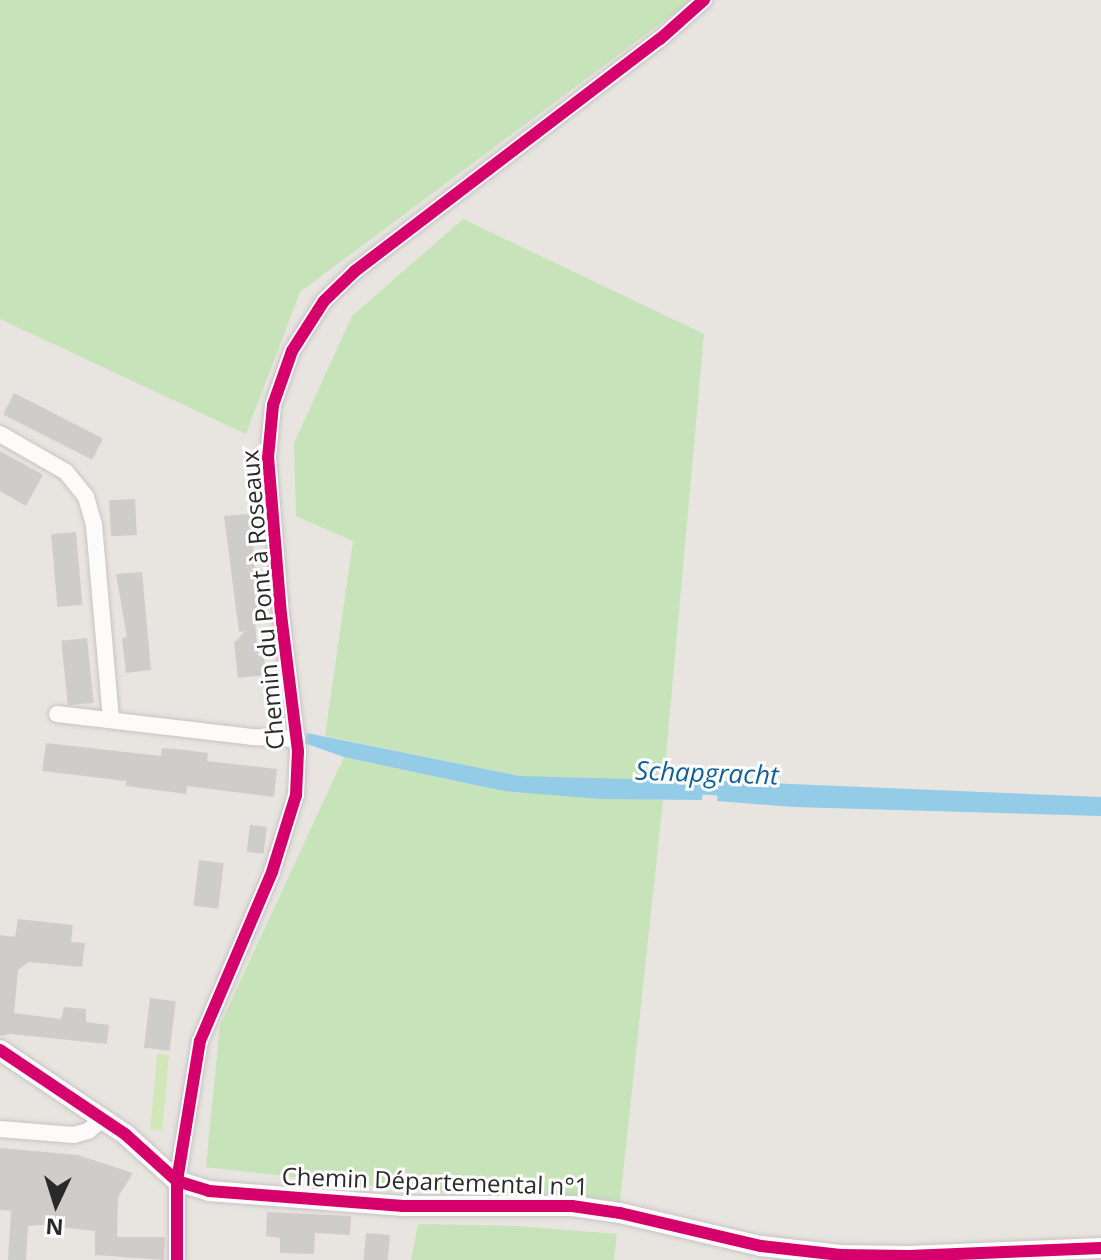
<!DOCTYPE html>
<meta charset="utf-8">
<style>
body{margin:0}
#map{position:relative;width:1101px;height:1260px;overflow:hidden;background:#e8e5e0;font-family:"Open Sans",sans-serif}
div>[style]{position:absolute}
.green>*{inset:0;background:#c7e3b9}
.pitch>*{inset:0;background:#d1e7b7;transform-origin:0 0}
.water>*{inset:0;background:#94cce8}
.stream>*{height:6px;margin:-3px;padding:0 3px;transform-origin:3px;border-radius:3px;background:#94cce8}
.building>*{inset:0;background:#cfcdc9;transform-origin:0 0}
.roads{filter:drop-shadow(0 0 2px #c6c4c5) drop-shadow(0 0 2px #c6c4c5)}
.minor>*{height:16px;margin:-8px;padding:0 8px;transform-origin:8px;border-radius:8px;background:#fcfbfa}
.tertiary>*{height:20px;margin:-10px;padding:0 10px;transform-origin:10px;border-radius:10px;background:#fcfbfa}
.cycleway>*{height:12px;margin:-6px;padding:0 6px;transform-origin:6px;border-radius:6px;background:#d6006c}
span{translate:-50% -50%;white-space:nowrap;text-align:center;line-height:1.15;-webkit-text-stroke:6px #fff;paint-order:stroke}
.street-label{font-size:24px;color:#2a2a2a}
.water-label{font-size:26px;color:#105f97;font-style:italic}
.north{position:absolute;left:16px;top:1164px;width:80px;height:80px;-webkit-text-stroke:6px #fff;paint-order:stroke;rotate:184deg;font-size:22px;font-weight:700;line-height:32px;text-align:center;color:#2a2a2a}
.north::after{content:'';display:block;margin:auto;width:28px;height:36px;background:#2a2a2a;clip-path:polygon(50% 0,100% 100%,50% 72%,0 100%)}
</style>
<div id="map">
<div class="green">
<div style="clip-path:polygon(0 0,692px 0,300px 292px,246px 434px,0 319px)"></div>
<div style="clip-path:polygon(463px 219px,704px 334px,664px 778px,593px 780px,520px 776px,325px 736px,353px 541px,296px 516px,294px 443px,352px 316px)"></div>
<div style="clip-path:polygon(344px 757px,503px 791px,663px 800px,620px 1202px,575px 1195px,421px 1192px,206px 1167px,220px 1025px)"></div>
<div style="clip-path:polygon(418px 1224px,518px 1226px,617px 1234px,614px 1260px,411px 1260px)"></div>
</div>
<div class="pitch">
<div style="left:157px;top:1054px;width:12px;height:76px;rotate:5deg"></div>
</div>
<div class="water">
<div style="clip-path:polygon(307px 733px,520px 776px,704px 781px,702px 800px,600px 799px,503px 791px,344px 757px,304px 743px)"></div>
<div style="clip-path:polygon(719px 781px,1101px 797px,1101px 816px,794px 807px,717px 801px)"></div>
</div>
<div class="stream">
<div style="left:696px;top:791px;width:29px;rotate:4deg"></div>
</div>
<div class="building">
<div style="left:14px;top:393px;width:100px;height:24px;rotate:27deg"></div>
<div style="clip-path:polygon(0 451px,43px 475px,26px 506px,0 491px)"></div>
<div style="left:135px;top:499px;width:36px;height:26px;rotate:87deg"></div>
<div style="clip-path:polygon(250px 514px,260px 612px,254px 612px,258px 656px,264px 656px,266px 675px,238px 678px,234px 643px,245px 631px,239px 632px,224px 516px)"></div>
<div style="left:76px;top:532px;width:73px;height:25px;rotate:85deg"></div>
<div style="clip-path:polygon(142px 572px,151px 670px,126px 673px,122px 638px,127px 637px,116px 574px)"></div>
<div style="left:87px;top:638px;width:65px;height:26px;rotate:84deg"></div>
<div style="clip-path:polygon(46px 743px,161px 756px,162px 748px,185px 750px,208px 753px,207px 761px,277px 769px,274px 797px,187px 786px,186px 794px,126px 786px,126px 781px,42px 771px)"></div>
<div style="left:250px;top:825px;width:17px;height:27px;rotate:7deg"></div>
<div style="left:199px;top:860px;width:25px;height:46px;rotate:7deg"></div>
<div style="clip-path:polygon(18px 919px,73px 925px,71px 942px,85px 943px,82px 967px,29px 962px,18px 970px,14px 1013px,61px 1019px,64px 1007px,86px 1009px,86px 1022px,109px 1025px,107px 1044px,11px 1034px,0 1036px,0 935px,15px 937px)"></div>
<div style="left:150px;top:998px;width:26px;height:50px;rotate:7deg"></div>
<div style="clip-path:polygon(0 1148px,78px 1155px,133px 1173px,118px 1197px,117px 1237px,165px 1237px,164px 1260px,95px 1255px,95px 1231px,43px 1225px,28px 1226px,26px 1260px,8px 1260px,11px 1211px,0 1210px)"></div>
<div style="clip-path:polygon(267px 1212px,351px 1216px,350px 1235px,315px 1233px,314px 1254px,280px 1253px,280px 1238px,266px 1236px)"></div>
<div style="left:366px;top:1233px;width:24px;height:27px;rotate:5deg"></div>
</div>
<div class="roads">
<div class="minor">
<div style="left:0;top:434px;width:76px;rotate:29.9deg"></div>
<div style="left:66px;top:472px;width:32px;rotate:51deg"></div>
<div style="left:86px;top:497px;width:29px;rotate:74deg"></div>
<div style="left:94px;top:525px;width:195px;rotate:85deg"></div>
<div style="left:57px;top:714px;width:196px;rotate:6.7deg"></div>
<div style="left:252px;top:737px;width:45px;rotate:2.5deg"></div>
<div style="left:0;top:1129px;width:74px;rotate:4.6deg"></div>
<div style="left:74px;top:1135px;width:15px;rotate:-16deg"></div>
<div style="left:88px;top:1131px;width:19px;rotate:-39deg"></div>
<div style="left:177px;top:1260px;width:79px;rotate:-90deg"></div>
<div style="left:177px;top:1181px;width:142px;rotate:-80.7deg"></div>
<div style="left:200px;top:1041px;width:184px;rotate:-66.9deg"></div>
<div style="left:272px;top:872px;width:81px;rotate:-72.7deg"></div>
<div style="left:296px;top:795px;width:44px;rotate:-87.4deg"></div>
<div style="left:298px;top:751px;width:137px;rotate:-97.1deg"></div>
<div style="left:281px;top:615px;width:158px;rotate:-94.7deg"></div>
<div style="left:268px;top:458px;width:53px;rotate:-84.6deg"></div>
<div style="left:273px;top:405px;width:57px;rotate:-70.6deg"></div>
<div style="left:292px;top:351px;width:59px;rotate:-57.4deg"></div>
<div style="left:324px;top:301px;width:43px;rotate:-44.1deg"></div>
<div style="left:355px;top:271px;width:383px;rotate:-37.3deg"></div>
<div style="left:660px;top:39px;width:59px;rotate:-41.6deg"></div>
</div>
<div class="tertiary">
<div style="left:0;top:1050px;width:151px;rotate:33.9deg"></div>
<div style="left:125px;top:1134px;width:70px;rotate:42.1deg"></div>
<div style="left:177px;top:1181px;width:34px;rotate:17deg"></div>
<div style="left:209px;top:1191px;width:195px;rotate:4.4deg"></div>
<div style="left:403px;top:1206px;width:169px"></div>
<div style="left:572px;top:1206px;width:49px;rotate:8.3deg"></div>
<div style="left:620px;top:1213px;width:145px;rotate:13.2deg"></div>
<div style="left:761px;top:1246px;width:80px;rotate:6.5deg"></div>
<div style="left:840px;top:1255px;width:69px;rotate:0.8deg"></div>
<div style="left:909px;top:1256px;width:192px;rotate:-2.4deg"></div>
</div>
</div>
<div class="cycleway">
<div style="left:0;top:1050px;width:151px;rotate:33.9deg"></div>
<div style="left:125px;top:1134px;width:70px;rotate:42.1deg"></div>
<div style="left:177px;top:1181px;width:34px;rotate:17deg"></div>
<div style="left:209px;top:1191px;width:195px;rotate:4.4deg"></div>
<div style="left:403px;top:1206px;width:169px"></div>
<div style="left:572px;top:1206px;width:49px;rotate:8.3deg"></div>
<div style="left:620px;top:1213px;width:145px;rotate:13.2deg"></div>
<div style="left:761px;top:1246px;width:80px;rotate:6.5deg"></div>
<div style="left:840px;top:1255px;width:69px;rotate:0.8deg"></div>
<div style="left:909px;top:1256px;width:192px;rotate:-2.4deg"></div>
<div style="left:177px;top:1260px;width:79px;rotate:-90deg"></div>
<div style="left:177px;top:1181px;width:142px;rotate:-80.7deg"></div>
<div style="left:200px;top:1041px;width:184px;rotate:-66.9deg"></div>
<div style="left:272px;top:872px;width:81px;rotate:-72.7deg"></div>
<div style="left:296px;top:795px;width:44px;rotate:-87.4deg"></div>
<div style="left:298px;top:751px;width:137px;rotate:-97.1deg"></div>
<div style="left:281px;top:615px;width:158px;rotate:-94.7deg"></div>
<div style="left:268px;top:458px;width:53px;rotate:-84.6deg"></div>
<div style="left:273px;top:405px;width:57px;rotate:-70.6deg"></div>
<div style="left:292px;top:351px;width:59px;rotate:-57.4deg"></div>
<div style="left:324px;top:301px;width:43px;rotate:-44.1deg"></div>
<div style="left:355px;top:271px;width:383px;rotate:-37.3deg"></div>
<div style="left:660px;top:39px;width:59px;rotate:-41.6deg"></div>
</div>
<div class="street-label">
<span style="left:262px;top:600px;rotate:-95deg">Chemin du Pont à Roseaux</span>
<span style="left:435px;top:1181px;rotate:2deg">Chemin Départemental n°1</span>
</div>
<div class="water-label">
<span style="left:707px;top:773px;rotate:2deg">Schapgracht</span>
</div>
<div class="north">N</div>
</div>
